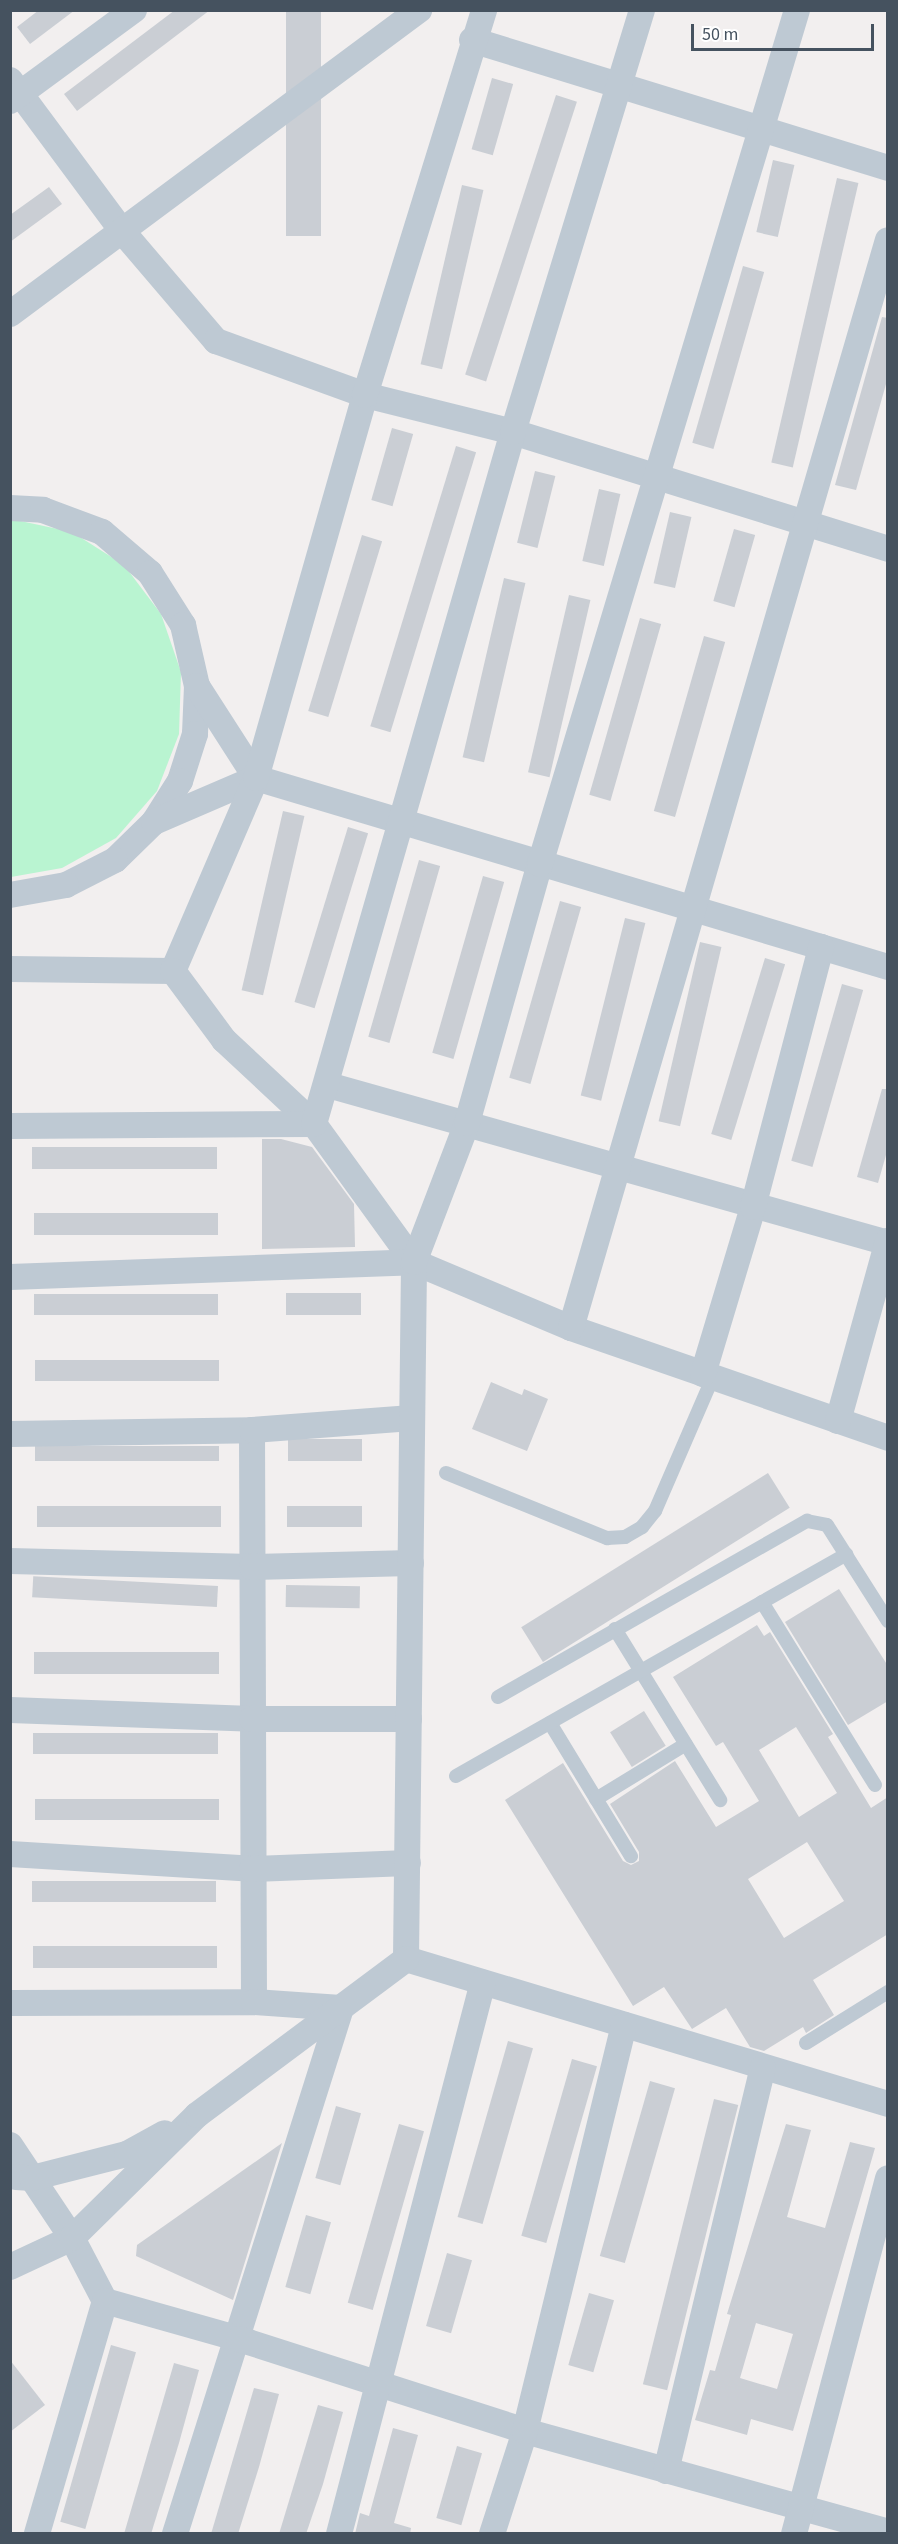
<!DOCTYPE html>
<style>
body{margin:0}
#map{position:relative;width:898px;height:2544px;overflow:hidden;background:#f2efef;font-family:"Source Sans 3",sans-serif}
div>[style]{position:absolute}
.green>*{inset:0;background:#b9f4d1}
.building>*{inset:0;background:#caced4;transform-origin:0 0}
.service>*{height:14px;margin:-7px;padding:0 7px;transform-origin:7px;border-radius:7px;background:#bec9d3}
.minor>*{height:26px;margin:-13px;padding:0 13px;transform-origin:13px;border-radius:13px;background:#bec9d3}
span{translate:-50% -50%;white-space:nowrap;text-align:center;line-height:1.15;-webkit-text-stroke:6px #fff;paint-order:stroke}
.frame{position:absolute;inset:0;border:12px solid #45525f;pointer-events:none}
.scale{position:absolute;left:691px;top:24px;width:183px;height:27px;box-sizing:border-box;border:3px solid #45525f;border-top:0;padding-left:8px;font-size:18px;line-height:21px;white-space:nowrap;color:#45525f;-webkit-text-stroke:4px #fff;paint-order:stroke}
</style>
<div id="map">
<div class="green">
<div style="clip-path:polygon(11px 519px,72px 532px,124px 565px,161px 614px,181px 672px,179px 734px,157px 791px,116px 838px,62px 868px,11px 877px)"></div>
</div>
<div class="building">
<div style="clip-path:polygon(39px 10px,75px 10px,30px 44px,17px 27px)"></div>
<div style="clip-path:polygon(175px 10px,210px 10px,77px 111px,64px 94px)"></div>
<div style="left:286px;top:10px;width:35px;height:226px"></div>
<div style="left:492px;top:78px;width:22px;height:74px;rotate:16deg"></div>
<div style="left:556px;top:95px;width:22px;height:294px;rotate:18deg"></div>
<div style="left:773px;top:160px;width:22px;height:74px;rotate:13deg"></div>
<div style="left:837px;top:178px;width:22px;height:292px;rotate:13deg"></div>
<div style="left:462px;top:185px;width:22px;height:184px;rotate:13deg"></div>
<div style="clip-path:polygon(49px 187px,62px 204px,10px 242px,10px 215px)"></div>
<div style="left:743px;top:266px;width:22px;height:184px;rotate:16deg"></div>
<div style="clip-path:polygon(882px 317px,888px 318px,888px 377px,856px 490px,835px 485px)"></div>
<div style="left:392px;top:428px;width:22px;height:75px;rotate:16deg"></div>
<div style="left:456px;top:446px;width:21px;height:293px;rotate:17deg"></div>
<div style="left:535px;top:471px;width:21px;height:74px;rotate:14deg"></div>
<div style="left:599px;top:489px;width:22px;height:74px;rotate:13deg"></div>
<div style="left:670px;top:512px;width:22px;height:73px;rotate:13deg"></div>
<div style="left:734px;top:529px;width:22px;height:75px;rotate:16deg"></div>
<div style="left:362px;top:535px;width:21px;height:184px;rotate:17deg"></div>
<div style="left:504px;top:578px;width:22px;height:184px;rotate:13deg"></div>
<div style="left:569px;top:595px;width:22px;height:182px;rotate:13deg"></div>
<div style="left:640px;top:618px;width:22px;height:184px;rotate:16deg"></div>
<div style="left:704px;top:636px;width:22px;height:182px;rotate:16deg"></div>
<div style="left:283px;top:811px;width:22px;height:184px;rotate:13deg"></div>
<div style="left:348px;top:827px;width:21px;height:183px;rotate:17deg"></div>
<div style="left:419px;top:860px;width:22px;height:184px;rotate:16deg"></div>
<div style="left:483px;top:876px;width:22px;height:184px;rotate:16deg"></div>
<div style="left:560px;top:901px;width:22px;height:184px;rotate:16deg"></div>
<div style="left:625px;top:918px;width:21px;height:183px;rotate:14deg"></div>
<div style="left:700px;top:942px;width:22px;height:184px;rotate:13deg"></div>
<div style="left:765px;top:958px;width:21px;height:184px;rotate:17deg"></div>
<div style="left:842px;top:984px;width:22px;height:184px;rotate:16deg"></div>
<div style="clip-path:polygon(882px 1089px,888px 1089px,888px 1148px,878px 1183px,857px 1177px)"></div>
<div style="clip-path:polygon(262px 1139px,281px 1139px,312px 1147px,354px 1204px,355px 1247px,262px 1249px)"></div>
<div style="left:32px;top:1147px;width:185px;height:22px"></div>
<div style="left:34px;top:1213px;width:184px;height:22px"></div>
<div style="left:286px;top:1293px;width:75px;height:22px"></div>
<div style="left:34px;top:1294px;width:184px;height:21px"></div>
<div style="left:35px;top:1360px;width:184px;height:21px"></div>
<div style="clip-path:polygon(491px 1382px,522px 1395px,524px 1389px,548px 1399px,527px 1451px,472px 1429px)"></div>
<div style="left:362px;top:1439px;width:22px;height:74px;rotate:90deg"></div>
<div style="left:219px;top:1446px;width:15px;height:184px;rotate:90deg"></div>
<div style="left:768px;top:1473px;width:41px;height:291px;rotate:58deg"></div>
<div style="left:37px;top:1506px;width:184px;height:21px"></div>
<div style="left:287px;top:1506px;width:75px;height:21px"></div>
<div style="left:286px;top:1585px;width:74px;height:22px;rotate:1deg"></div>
<div style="left:218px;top:1586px;width:21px;height:185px;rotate:93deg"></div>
<div style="clip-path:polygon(839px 1589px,888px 1666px,888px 1701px,848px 1725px,785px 1622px)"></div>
<div style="clip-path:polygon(evenodd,757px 1625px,764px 1636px,770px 1632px,833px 1734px,828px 1737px,871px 1808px,888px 1797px,888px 1934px,813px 1980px,834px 2015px,806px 2033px,803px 2027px,764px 2051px,750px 2047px,726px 2008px,692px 2029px,664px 1987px,633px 2006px,505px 1800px,563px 1763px,623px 1861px,631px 1865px,639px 1861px,639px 1852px,610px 1804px,675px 1761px,716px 1827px,759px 1801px,723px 1742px,716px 1746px,673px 1677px,757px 1625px,796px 1727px,837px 1793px,799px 1817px,759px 1750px,796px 1727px,757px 1625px,807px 1842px,844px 1901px,784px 1938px,748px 1879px,807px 1842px)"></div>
<div style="left:34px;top:1652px;width:185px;height:22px"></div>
<div style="left:644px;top:1711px;width:41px;height:40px;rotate:58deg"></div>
<div style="left:33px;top:1733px;width:185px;height:21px"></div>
<div style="left:35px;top:1799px;width:184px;height:21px"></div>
<div style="left:32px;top:1881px;width:184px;height:21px"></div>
<div style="left:33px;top:1946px;width:184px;height:22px"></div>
<div style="left:508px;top:2041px;width:26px;height:183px;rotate:16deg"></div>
<div style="left:572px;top:2059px;width:26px;height:184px;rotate:16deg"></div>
<div style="left:650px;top:2081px;width:26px;height:182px;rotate:16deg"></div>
<div style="left:714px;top:2099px;width:25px;height:294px;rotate:14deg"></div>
<div style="left:336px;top:2106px;width:26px;height:75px;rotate:16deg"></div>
<div style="left:399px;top:2124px;width:26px;height:186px;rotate:16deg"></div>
<div style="clip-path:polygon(evenodd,786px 2124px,811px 2130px,787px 2217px,825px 2228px,850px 2142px,875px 2148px,793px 2431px,751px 2419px,747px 2435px,695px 2420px,710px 2370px,715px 2371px,731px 2315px,727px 2314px,786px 2124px,756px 2323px,793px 2334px,777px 2389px,740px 2378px,756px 2323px)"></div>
<div style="clip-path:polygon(282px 2143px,233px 2300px,136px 2256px,137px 2245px)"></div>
<div style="left:306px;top:2215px;width:26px;height:75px;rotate:16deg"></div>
<div style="left:447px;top:2253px;width:26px;height:76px;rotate:16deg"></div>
<div style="left:589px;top:2293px;width:26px;height:75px;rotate:16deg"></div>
<div style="left:111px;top:2345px;width:26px;height:184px;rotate:16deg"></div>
<div style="clip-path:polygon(10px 2360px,45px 2405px,10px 2432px)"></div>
<div style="clip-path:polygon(174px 2363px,199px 2370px,179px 2443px,151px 2534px,124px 2534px)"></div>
<div style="clip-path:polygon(254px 2388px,279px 2394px,259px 2467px,238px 2534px,211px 2534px)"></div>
<div style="clip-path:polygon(318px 2405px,343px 2412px,323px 2484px,306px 2534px,279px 2534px)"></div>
<div style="clip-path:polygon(393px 2428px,418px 2435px,394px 2523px,411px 2528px,410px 2534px,355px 2534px,360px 2513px,369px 2516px)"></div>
<div style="left:457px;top:2446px;width:26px;height:75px;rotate:16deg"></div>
</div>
<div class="service">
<div style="left:446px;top:1473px;width:174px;rotate:22deg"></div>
<div style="left:607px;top:1538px;width:18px;rotate:-3deg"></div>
<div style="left:625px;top:1537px;width:20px;rotate:-30deg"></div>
<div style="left:642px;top:1527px;width:21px;rotate:-51deg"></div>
<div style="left:655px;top:1511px;width:146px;rotate:-66.6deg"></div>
<div style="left:762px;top:1602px;width:215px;rotate:58.3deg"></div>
<div style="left:615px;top:1629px;width:201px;rotate:58.4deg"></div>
<div style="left:498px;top:1697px;width:356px;rotate:-29.7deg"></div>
<div style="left:807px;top:1521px;width:20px;rotate:11deg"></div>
<div style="left:827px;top:1525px;width:114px;rotate:57.6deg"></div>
<div style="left:550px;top:1723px;width:156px;rotate:58.7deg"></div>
<div style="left:456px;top:1776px;width:449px;rotate:-29.6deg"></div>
<div style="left:596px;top:1799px;width:105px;rotate:-31.4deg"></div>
<div style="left:806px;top:2043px;width:97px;rotate:-31.9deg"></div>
</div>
<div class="minor">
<div style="left:472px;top:40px;width:435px;rotate:17.1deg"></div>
<div style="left:10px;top:80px;width:188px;rotate:53.4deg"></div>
<div style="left:122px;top:231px;width:145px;rotate:49.5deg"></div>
<div style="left:216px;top:341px;width:158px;rotate:19.9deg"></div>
<div style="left:365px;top:395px;width:153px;rotate:14deg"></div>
<div style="left:513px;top:432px;width:393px;rotate:17.3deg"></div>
<div style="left:10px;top:101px;width:154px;rotate:-36.3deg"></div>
<div style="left:10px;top:314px;width:510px;rotate:-36.62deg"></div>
<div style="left:10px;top:508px;width:33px;rotate:3deg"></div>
<div style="left:43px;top:510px;width:63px;rotate:20.4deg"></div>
<div style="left:102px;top:532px;width:63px;rotate:40.5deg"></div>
<div style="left:150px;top:573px;width:62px;rotate:57.6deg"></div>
<div style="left:183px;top:625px;width:63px;rotate:77.1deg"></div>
<div style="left:197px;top:686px;width:48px;rotate:92.4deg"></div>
<div style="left:195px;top:734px;width:49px;rotate:107.7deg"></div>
<div style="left:180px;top:781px;width:49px;rotate:122.4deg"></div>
<div style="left:154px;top:822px;width:54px;rotate:135.7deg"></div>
<div style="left:115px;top:860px;width:55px;rotate:153deg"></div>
<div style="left:66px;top:885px;width:57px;rotate:169.9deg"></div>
<div style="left:197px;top:686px;width:109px;rotate:57.3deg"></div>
<div style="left:154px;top:822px;width:111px;rotate:-23.3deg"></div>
<div style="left:256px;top:778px;width:660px;rotate:16.65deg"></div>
<div style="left:10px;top:969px;width:163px;rotate:0.7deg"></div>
<div style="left:173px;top:971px;width:210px;rotate:-66.7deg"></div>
<div style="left:256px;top:778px;width:398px;rotate:-74.1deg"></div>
<div style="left:365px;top:395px;width:403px;rotate:-72.8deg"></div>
<div style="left:173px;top:971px;width:86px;rotate:53.5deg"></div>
<div style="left:224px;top:1040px;width:123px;rotate:43deg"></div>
<div style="left:314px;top:1124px;width:170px;rotate:54.1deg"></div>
<div style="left:328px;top:1085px;width:582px;rotate:15.76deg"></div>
<div style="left:10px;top:1126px;width:304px;rotate:-0.4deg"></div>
<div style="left:314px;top:1124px;width:720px;rotate:-73.96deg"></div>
<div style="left:513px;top:432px;width:441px;rotate:-73deg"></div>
<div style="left:10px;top:1277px;width:404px;rotate:-2.1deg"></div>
<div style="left:414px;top:1262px;width:170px;rotate:22.8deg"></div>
<div style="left:571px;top:1328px;width:336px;rotate:19.1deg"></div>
<div style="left:571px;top:1328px;width:1133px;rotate:-73.76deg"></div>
<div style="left:703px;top:1374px;width:174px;rotate:-73.3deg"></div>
<div style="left:753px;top:1207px;width:269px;rotate:-75.3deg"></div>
<div style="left:838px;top:1421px;width:187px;rotate:-74.5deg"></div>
<div style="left:252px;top:1430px;width:572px;rotate:89.8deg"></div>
<div style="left:10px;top:1434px;width:242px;rotate:-0.9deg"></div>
<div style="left:252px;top:1430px;width:160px;rotate:-4.3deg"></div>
<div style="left:10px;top:1561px;width:242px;rotate:1.4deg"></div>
<div style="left:252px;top:1567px;width:159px;rotate:-1.4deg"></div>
<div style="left:10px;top:1710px;width:242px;rotate:2.1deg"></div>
<div style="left:252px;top:1719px;width:157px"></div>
<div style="left:10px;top:1854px;width:242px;rotate:3.5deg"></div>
<div style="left:252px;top:1869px;width:156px;rotate:-2.2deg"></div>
<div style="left:406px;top:1959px;width:697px;rotate:-89.34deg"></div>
<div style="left:414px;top:1262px;width:149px;rotate:-69.1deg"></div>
<div style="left:467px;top:1123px;width:269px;rotate:-74.3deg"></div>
<div style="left:540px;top:864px;width:892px;rotate:-73.25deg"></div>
<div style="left:406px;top:1959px;width:503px;rotate:16.74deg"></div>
<div style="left:10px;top:2003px;width:244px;rotate:-0.2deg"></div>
<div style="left:254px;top:2002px;width:87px;rotate:3.9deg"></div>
<div style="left:341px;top:2008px;width:552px;rotate:107.52deg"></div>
<div style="left:10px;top:2145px;width:112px;rotate:56.3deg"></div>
<div style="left:72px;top:2238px;width:71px;rotate:62.4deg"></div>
<div style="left:105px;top:2301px;width:243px;rotate:106.3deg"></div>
<div style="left:16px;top:2177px;width:16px;rotate:4deg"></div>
<div style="left:32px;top:2178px;width:98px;rotate:-14.2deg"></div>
<div style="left:127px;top:2154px;width:43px;rotate:-28.9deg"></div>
<div style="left:10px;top:2267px;width:68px;rotate:-25.1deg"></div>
<div style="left:72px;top:2238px;width:175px;rotate:-44.5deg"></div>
<div style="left:197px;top:2115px;width:261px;rotate:-36.7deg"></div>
<div style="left:105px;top:2301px;width:139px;rotate:15.8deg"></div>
<div style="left:239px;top:2339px;width:300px;rotate:17.8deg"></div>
<div style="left:525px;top:2431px;width:377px;rotate:15.5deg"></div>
<div style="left:666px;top:2471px;width:415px;rotate:-76.5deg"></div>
<div style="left:339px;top:2534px;width:570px;rotate:-75.38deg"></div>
<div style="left:492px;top:2534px;width:108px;rotate:-72.2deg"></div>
<div style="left:525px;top:2431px;width:418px;rotate:-76.3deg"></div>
<div style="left:794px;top:2534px;width:368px;rotate:-75.2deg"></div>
</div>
<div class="frame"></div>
<div class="scale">50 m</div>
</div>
